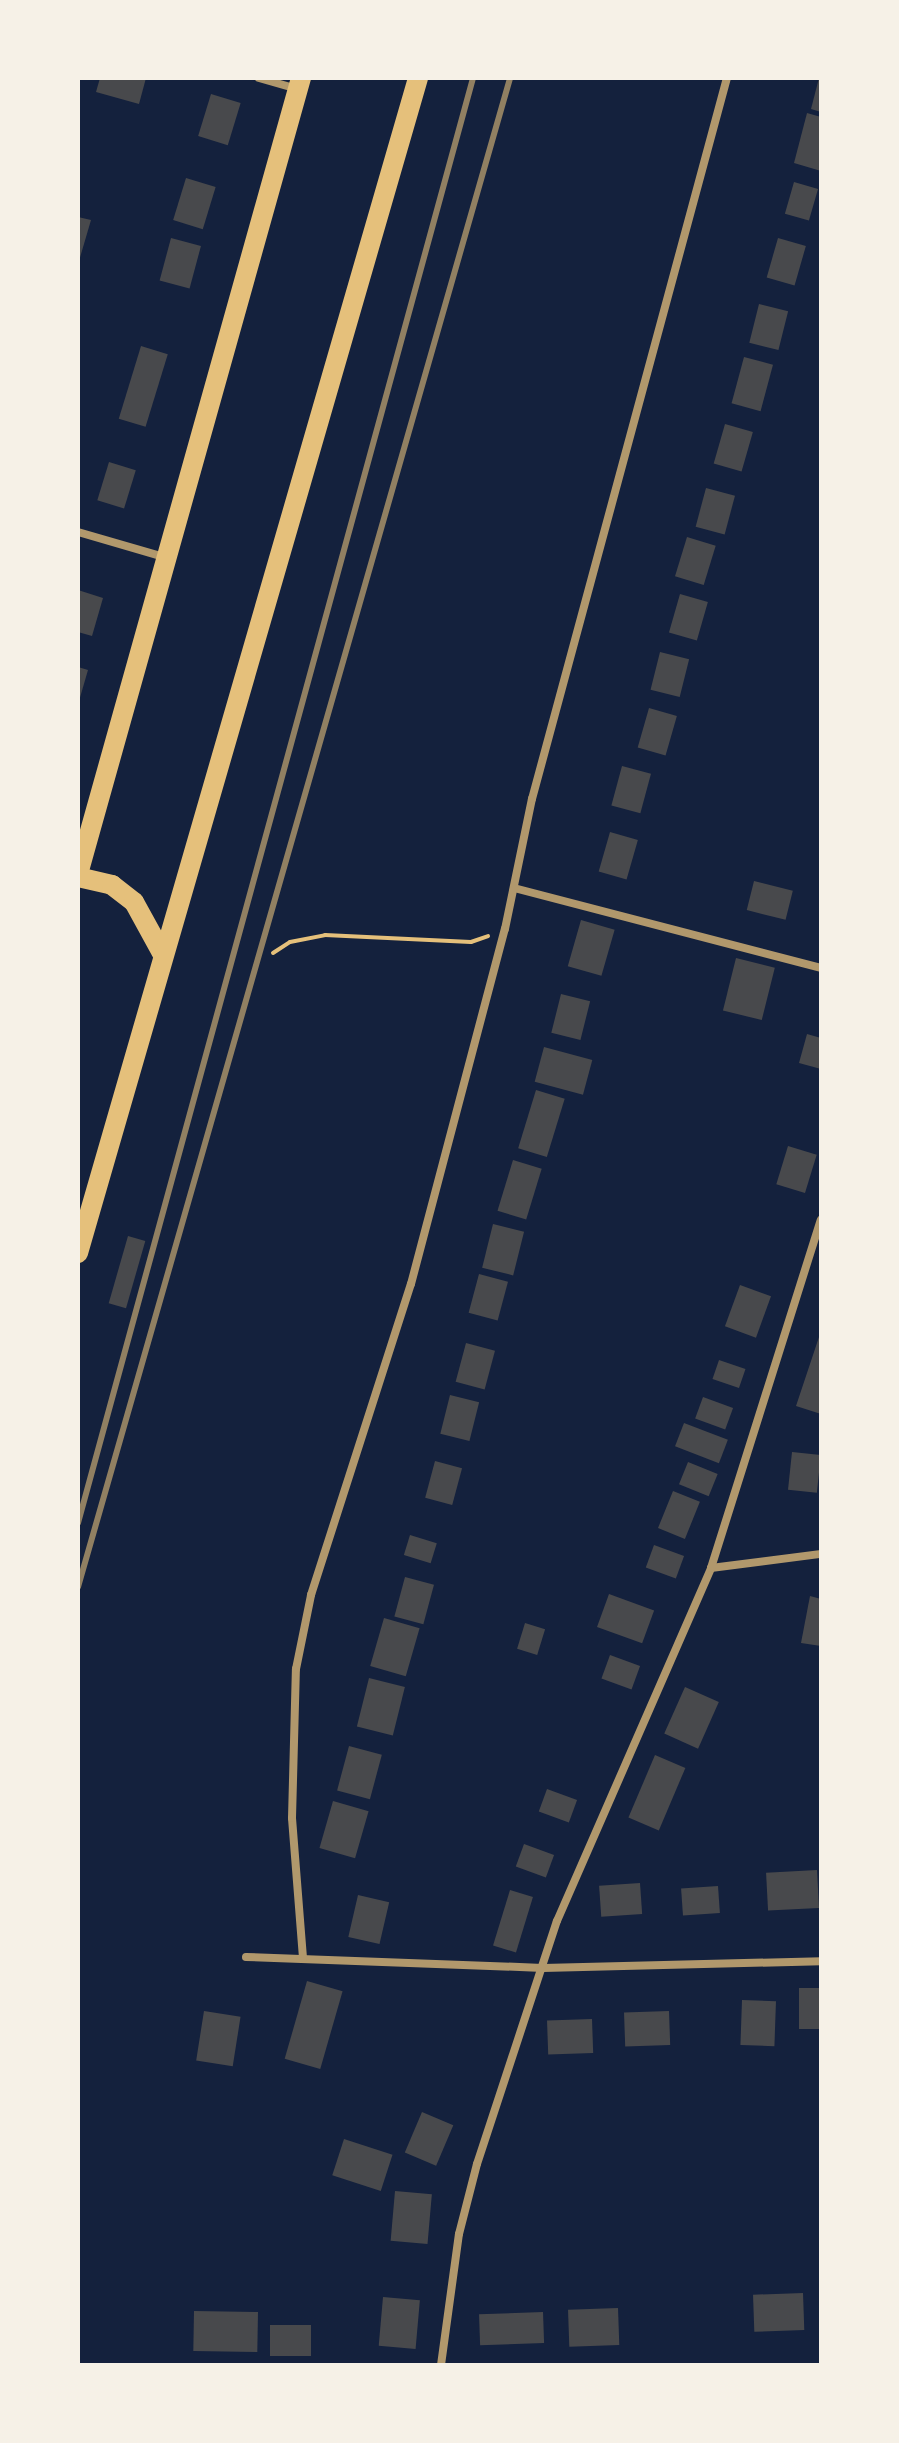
<!DOCTYPE html>
<style>
body{margin:0}
#map{position:relative;width:899px;height:2443px;overflow:hidden;background:#14213d;font-family:"Source Serif 4",serif}
div>[style]{position:absolute}
.building>*{inset:0;background:#48494c;transform-origin:0 0}
.path>*{height:4px;margin:-2px;padding:0 2px;transform-origin:2px;border-radius:2px;background:#e5c07b}
.minor>*{height:8px;margin:-4px;padding:0 4px;transform-origin:4px;border-radius:4px;background:#b1986c}
.primary>*{height:20px;margin:-10px;padding:0 10px;transform-origin:10px;border-radius:10px;background:#e5c07b}
.rail>*{height:6px;margin:-3px;padding:0 3px;transform-origin:3px;border-radius:3px;background:#918062}
span{translate:-50% -50%;white-space:nowrap;text-align:center;line-height:1.15;-webkit-text-stroke:8px #f6f1e7;paint-order:stroke}
.frame{position:absolute;inset:0;border:80px solid #f6f1e7;pointer-events:none}
</style>
<div id="map">
<div class="building">
<div style="clip-path:polygon(100px 78px,146px 78px,139px 104px,96px 92px)"></div>
<div style="clip-path:polygon(819px 78px,821px 78px,821px 112px,811px 109px)"></div>
<div style="left:211px;top:94px;width:31px;height:44px;rotate:17deg"></div>
<div style="clip-path:polygon(807px 113px,821px 117px,821px 171px,794px 163px)"></div>
<div style="left:186px;top:178px;width:31px;height:44px;rotate:17deg"></div>
<div style="left:794px;top:182px;width:25px;height:33px;rotate:16deg"></div>
<div style="clip-path:polygon(78px 217px,91px 220px,79px 261px,78px 261px)"></div>
<div style="left:171px;top:238px;width:31px;height:44px;rotate:15deg"></div>
<div style="left:778px;top:238px;width:29px;height:41px;rotate:16deg"></div>
<div style="left:759px;top:304px;width:30px;height:40px;rotate:14deg"></div>
<div style="left:141px;top:346px;width:28px;height:76px;rotate:17deg"></div>
<div style="left:744px;top:357px;width:30px;height:48px;rotate:15deg"></div>
<div style="left:725px;top:424px;width:29px;height:41px;rotate:16deg"></div>
<div style="left:109px;top:462px;width:28px;height:40px;rotate:17deg"></div>
<div style="left:706px;top:488px;width:30px;height:40px;rotate:15deg"></div>
<div style="left:687px;top:537px;width:30px;height:41px;rotate:17deg"></div>
<div style="clip-path:polygon(78px 590px,103px 598px,92px 636px,78px 632px)"></div>
<div style="left:680px;top:594px;width:29px;height:40px;rotate:16deg"></div>
<div style="left:660px;top:652px;width:30px;height:39px;rotate:14deg"></div>
<div style="clip-path:polygon(78px 667px,88px 670px,79px 701px,78px 701px)"></div>
<div style="left:649px;top:708px;width:29px;height:41px;rotate:16deg"></div>
<div style="left:622px;top:766px;width:30px;height:41px;rotate:15deg"></div>
<div style="left:610px;top:832px;width:29px;height:41px;rotate:16deg"></div>
<div style="left:754px;top:881px;width:40px;height:30px;rotate:14deg"></div>
<div style="left:581px;top:920px;width:35px;height:48px;rotate:16deg"></div>
<div style="left:736px;top:958px;width:40px;height:54px;rotate:14deg"></div>
<div style="left:561px;top:994px;width:30px;height:40px;rotate:14deg"></div>
<div style="clip-path:polygon(807px 1034px,821px 1038px,821px 1069px,799px 1063px)"></div>
<div style="left:544px;top:1047px;width:50px;height:36px;rotate:15deg"></div>
<div style="left:536px;top:1090px;width:30px;height:61px;rotate:17deg"></div>
<div style="left:788px;top:1146px;width:30px;height:40px;rotate:17deg"></div>
<div style="left:513px;top:1160px;width:30px;height:53px;rotate:17deg"></div>
<div style="left:493px;top:1224px;width:32px;height:45px;rotate:14deg"></div>
<div style="left:128px;top:1236px;width:18px;height:70px;rotate:16deg"></div>
<div style="left:479px;top:1274px;width:30px;height:40px;rotate:15deg"></div>
<div style="left:740px;top:1285px;width:33px;height:44px;rotate:20deg"></div>
<div style="clip-path:polygon(820px 1334px,821px 1334px,821px 1414px,796px 1406px)"></div>
<div style="left:466px;top:1343px;width:30px;height:40px;rotate:15deg"></div>
<div style="left:719px;top:1360px;width:28px;height:20px;rotate:19deg"></div>
<div style="left:450px;top:1395px;width:30px;height:40px;rotate:14deg"></div>
<div style="left:703px;top:1397px;width:32px;height:23px;rotate:20deg"></div>
<div style="left:684px;top:1423px;width:47px;height:25px;rotate:21deg"></div>
<div style="left:792px;top:1452px;width:29px;height:38px;rotate:6deg"></div>
<div style="left:435px;top:1461px;width:28px;height:38px;rotate:15deg"></div>
<div style="left:688px;top:1462px;width:32px;height:24px;rotate:22deg"></div>
<div style="left:673px;top:1491px;width:29px;height:40px;rotate:22deg"></div>
<div style="left:410px;top:1535px;width:28px;height:21px;rotate:17deg"></div>
<div style="left:654px;top:1545px;width:32px;height:24px;rotate:20deg"></div>
<div style="left:405px;top:1577px;width:30px;height:41px;rotate:15deg"></div>
<div style="left:609px;top:1594px;width:48px;height:35px;rotate:20deg"></div>
<div style="clip-path:polygon(810px 1596px,821px 1599px,821px 1646px,801px 1643px)"></div>
<div style="left:384px;top:1618px;width:37px;height:50px;rotate:16deg"></div>
<div style="left:525px;top:1623px;width:21px;height:27px;rotate:17deg"></div>
<div style="left:610px;top:1655px;width:32px;height:25px;rotate:20deg"></div>
<div style="left:369px;top:1678px;width:37px;height:50px;rotate:14deg"></div>
<div style="left:685px;top:1687px;width:37px;height:51px;rotate:24deg"></div>
<div style="left:349px;top:1746px;width:34px;height:46px;rotate:15deg"></div>
<div style="left:655px;top:1755px;width:33px;height:68px;rotate:23deg"></div>
<div style="left:547px;top:1789px;width:32px;height:24px;rotate:20deg"></div>
<div style="left:333px;top:1801px;width:37px;height:49px;rotate:16deg"></div>
<div style="left:524px;top:1844px;width:32px;height:24px;rotate:20deg"></div>
<div style="left:817px;top:1870px;width:38px;height:51px;rotate:87deg"></div>
<div style="left:640px;top:1883px;width:31px;height:41px;rotate:86deg"></div>
<div style="left:718px;top:1886px;width:27px;height:37px;rotate:86deg"></div>
<div style="left:510px;top:1890px;width:24px;height:58px;rotate:17deg"></div>
<div style="left:358px;top:1895px;width:32px;height:43px;rotate:13deg"></div>
<div style="left:307px;top:1981px;width:37px;height:81px;rotate:16deg"></div>
<div style="left:821px;top:1988px;width:41px;height:22px;rotate:90deg"></div>
<div style="left:742px;top:2000px;width:34px;height:45px;rotate:2deg"></div>
<div style="left:204px;top:2011px;width:37px;height:50px;rotate:9deg"></div>
<div style="left:669px;top:2011px;width:34px;height:45px;rotate:88deg"></div>
<div style="left:592px;top:2019px;width:34px;height:45px;rotate:88deg"></div>
<div style="left:422px;top:2112px;width:34px;height:44px;rotate:23deg"></div>
<div style="left:344px;top:2139px;width:51px;height:38px;rotate:18deg"></div>
<div style="left:395px;top:2191px;width:37px;height:50px;rotate:5deg"></div>
<div style="left:803px;top:2293px;width:37px;height:50px;rotate:88deg"></div>
<div style="left:383px;top:2297px;width:37px;height:49px;rotate:5deg"></div>
<div style="left:618px;top:2308px;width:37px;height:50px;rotate:88deg"></div>
<div style="left:194px;top:2311px;width:64px;height:40px;rotate:1deg"></div>
<div style="left:543px;top:2312px;width:31px;height:64px;rotate:88deg"></div>
<div style="left:311px;top:2325px;width:31px;height:41px;rotate:90deg"></div>
</div>
<div class="path">
<div style="left:273px;top:953px;width:20px;rotate:-33deg"></div>
<div style="left:290px;top:942px;width:36px;rotate:-11deg"></div>
<div style="left:325px;top:935px;width:146px;rotate:2.7deg"></div>
<div style="left:471px;top:942px;width:18px;rotate:-19deg"></div>
</div>
<div class="minor">
<div style="left:259px;top:78px;width:40px;rotate:16deg"></div>
<div style="left:78px;top:532px;width:90px;rotate:16.2deg"></div>
<div style="left:514px;top:888px;width:317px;rotate:14.6deg"></div>
<div style="left:711px;top:1568px;width:111px;rotate:-7.3deg"></div>
<div style="left:246px;top:1957px;width:297px;rotate:2.1deg"></div>
<div style="left:543px;top:1968px;width:278px;rotate:-1.4deg"></div>
<div style="left:303px;top:1958px;width:140px;rotate:-94.5deg"></div>
<div style="left:292px;top:1818px;width:149px;rotate:-88.5deg"></div>
<div style="left:296px;top:1669px;width:76px;rotate:-78.5deg"></div>
<div style="left:311px;top:1595px;width:327px;rotate:-72.2deg"></div>
<div style="left:411px;top:1284px;width:367px;rotate:-75.2deg"></div>
<div style="left:505px;top:929px;width:133px;rotate:-78.3deg"></div>
<div style="left:532px;top:799px;width:747px;rotate:-74.87deg"></div>
<div style="left:441px;top:2365px;width:132px;rotate:-82.2deg"></div>
<div style="left:459px;top:2234px;width:72px;rotate:-75.6deg"></div>
<div style="left:477px;top:2164px;width:256px;rotate:-71.8deg"></div>
<div style="left:557px;top:1921px;width:385px;rotate:-66.4deg"></div>
<div style="left:711px;top:1568px;width:365px;rotate:-72.5deg"></div>
</div>
<div class="primary">
<div style="left:78px;top:874px;width:827px;rotate:-74.35deg"></div>
<div style="left:78px;top:877px;width:35px;rotate:13deg"></div>
<div style="left:112px;top:885px;width:28px;rotate:38deg"></div>
<div style="left:134px;top:902px;width:58px;rotate:61.2deg"></div>
<div style="left:78px;top:1253px;width:1223px;rotate:-73.86deg"></div>
</div>
<div class="rail">
<div style="left:78px;top:1523px;width:1498px;rotate:-74.71deg"></div>
<div style="left:78px;top:1587px;width:1570px;rotate:-74.02deg"></div>
</div>
<div class="frame"></div>
</div>
